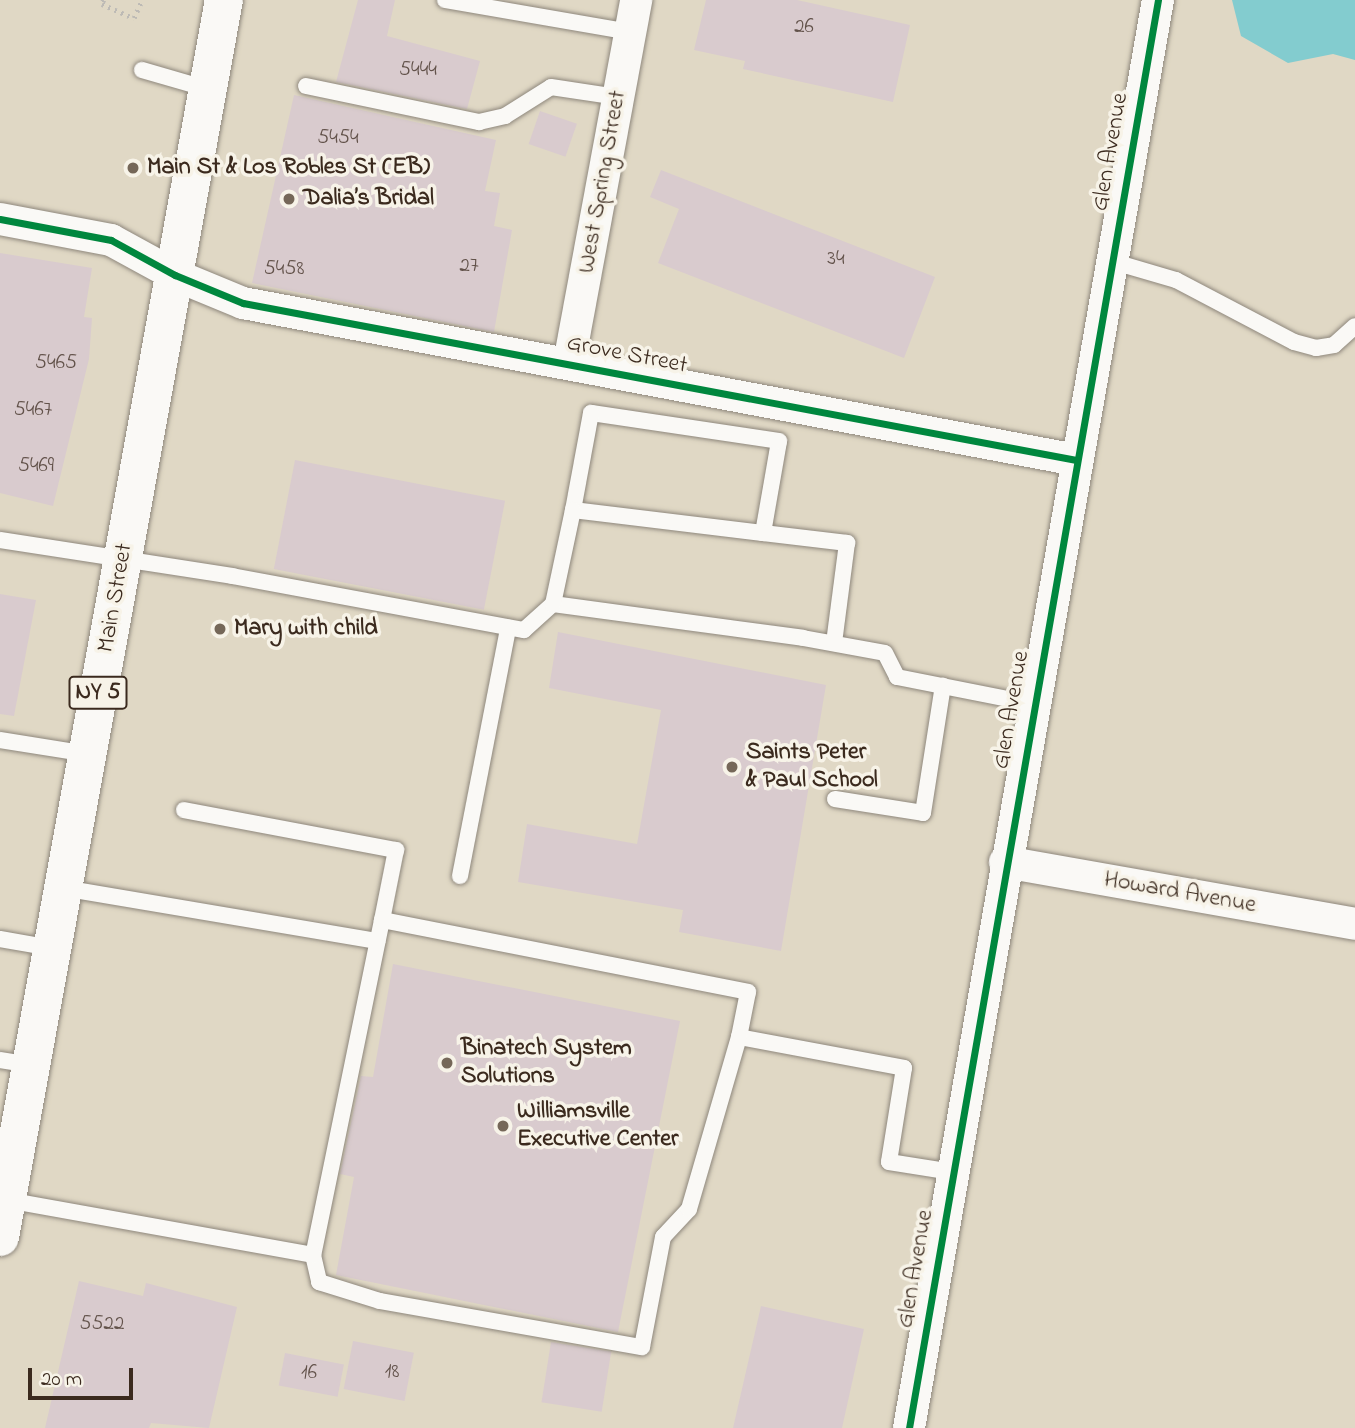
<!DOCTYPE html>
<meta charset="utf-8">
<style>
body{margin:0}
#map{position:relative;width:1355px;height:1428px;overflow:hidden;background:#e0d8c5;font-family:"Indie Flower",sans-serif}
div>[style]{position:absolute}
.water>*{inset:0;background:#83cccf}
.building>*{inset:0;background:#d9cbce;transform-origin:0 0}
.path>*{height:4.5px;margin-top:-2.25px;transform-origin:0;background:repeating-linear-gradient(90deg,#bdbab5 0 2px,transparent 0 7px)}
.roads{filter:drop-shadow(0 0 2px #8e877c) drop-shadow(0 0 2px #8e877c)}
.lane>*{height:16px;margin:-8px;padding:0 8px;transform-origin:8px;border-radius:8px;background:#faf9f6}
.street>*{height:32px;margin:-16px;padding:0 16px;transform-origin:16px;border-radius:16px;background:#faf9f6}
.primary>*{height:38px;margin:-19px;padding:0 19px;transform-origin:19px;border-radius:19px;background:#faf9f6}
.cycleway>*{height:7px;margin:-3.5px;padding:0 3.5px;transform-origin:3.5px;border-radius:3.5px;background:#00873e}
.dots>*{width:19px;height:19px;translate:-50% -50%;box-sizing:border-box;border:4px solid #f7f3e8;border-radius:50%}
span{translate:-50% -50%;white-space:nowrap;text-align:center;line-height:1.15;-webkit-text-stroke:7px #f7f3e8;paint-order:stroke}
.number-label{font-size:21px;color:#62524a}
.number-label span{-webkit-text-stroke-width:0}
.shield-label span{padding:2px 5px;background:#f7f3e8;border:2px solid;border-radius:5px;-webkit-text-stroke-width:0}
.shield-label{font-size:23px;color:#3b2a1e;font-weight:700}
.street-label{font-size:24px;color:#3b2a1e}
.poi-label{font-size:24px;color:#3b2a1e;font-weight:700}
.left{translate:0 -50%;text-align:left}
.scale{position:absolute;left:28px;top:1368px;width:105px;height:32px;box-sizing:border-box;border:4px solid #3b2a1e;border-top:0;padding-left:9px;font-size:21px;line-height:24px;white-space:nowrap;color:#3b2a1e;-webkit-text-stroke:5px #f7f3e8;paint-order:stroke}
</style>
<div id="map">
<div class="water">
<div style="clip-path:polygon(1232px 0,1355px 0,1355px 60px,1333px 54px,1288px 63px,1241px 36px)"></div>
</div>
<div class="building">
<div style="clip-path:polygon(358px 0,395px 0,387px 36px,480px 61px,467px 109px,336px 82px)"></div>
<div style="clip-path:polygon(706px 0,797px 0,910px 25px,893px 102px,743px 69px,745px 61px,694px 50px)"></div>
<div style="clip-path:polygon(294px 95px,496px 140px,485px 191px,500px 193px,494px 226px,512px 230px,494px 332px,252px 283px)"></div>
<div style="left:540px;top:111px;width:39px;height:35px;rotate:19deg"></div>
<div style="clip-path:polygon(661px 170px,935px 277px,904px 358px,658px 263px,679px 209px,650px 197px)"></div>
<div style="clip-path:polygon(0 253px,92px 268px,84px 317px,92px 318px,89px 359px,53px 506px,0 493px)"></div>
<div style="left:295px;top:460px;width:214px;height:111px;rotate:11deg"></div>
<div style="clip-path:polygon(0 594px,36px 600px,14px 716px,0 714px)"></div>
<div style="clip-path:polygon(558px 632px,826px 685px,781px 951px,679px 932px,683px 910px,518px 882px,527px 824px,637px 844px,661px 710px,549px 688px)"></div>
<div style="clip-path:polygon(393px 964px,680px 1021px,618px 1332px,336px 1275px,354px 1177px,340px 1174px,361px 1076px,373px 1077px)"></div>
<div style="clip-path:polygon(79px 1281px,143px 1296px,146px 1283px,237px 1307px,209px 1428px,151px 1423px,149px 1428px,45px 1428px)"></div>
<div style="clip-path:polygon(761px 1306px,864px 1329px,842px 1428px,733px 1428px)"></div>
<div style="left:353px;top:1341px;width:62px;height:49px;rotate:11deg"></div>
<div style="left:551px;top:1342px;width:61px;height:61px;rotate:9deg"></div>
<div style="left:285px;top:1353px;width:60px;height:33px;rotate:11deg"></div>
</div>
<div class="path">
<div style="left:104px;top:0;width:4px;rotate:117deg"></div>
<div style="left:102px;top:4px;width:35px;rotate:24deg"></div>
<div style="left:134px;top:18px;width:20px;rotate:-66deg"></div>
</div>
<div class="roads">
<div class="lane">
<div style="left:445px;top:0;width:188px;rotate:9.8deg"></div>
<div style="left:142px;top:70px;width:69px;rotate:16.1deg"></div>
<div style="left:306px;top:86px;width:177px;rotate:11.8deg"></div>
<div style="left:479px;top:122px;width:27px;rotate:-13deg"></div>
<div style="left:505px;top:116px;width:54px;rotate:-32.2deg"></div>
<div style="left:551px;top:87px;width:68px;rotate:8.5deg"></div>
<div style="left:1111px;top:261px;width:68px;rotate:16.3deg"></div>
<div style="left:1176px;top:280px;width:133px;rotate:27.7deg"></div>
<div style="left:1294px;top:342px;width:23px;rotate:15deg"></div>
<div style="left:1316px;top:348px;width:18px;rotate:-9deg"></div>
<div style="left:1334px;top:345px;width:28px;rotate:-42deg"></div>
<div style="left:763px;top:533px;width:93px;rotate:-80.1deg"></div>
<div style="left:779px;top:441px;width:190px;rotate:-171.5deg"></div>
<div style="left:591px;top:413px;width:99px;rotate:100.5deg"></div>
<div style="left:573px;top:510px;width:191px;rotate:6.9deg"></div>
<div style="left:763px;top:533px;width:85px;rotate:6.8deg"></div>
<div style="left:847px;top:543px;width:101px;rotate:97.4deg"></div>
<div style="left:0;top:540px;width:235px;rotate:8.8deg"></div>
<div style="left:232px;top:576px;width:297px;rotate:10.5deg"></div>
<div style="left:524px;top:630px;width:39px;rotate:-42deg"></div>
<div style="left:553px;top:604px;width:252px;rotate:7.7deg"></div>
<div style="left:803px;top:638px;width:83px;rotate:10.4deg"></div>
<div style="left:885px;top:653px;width:27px;rotate:63deg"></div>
<div style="left:897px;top:677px;width:139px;rotate:11.2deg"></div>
<div style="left:553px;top:604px;width:96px;rotate:-78deg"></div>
<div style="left:0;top:740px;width:88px;rotate:9.1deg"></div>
<div style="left:835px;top:799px;width:89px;rotate:9deg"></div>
<div style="left:923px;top:813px;width:129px;rotate:-81.1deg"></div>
<div style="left:184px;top:810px;width:216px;rotate:10.7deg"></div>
<div style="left:396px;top:850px;width:71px;rotate:101.3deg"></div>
<div style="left:382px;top:920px;width:373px;rotate:11.1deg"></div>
<div style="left:748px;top:992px;width:46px;rotate:101.3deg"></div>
<div style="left:739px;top:1037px;width:168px;rotate:10.6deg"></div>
<div style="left:904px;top:1068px;width:95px;rotate:99.1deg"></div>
<div style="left:889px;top:1162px;width:64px;rotate:9deg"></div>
<div style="left:460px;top:876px;width:253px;rotate:-79deg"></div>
<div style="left:63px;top:888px;width:319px;rotate:9.6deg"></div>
<div style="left:382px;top:920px;width:342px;rotate:101.6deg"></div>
<div style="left:313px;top:1255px;width:28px;rotate:77deg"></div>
<div style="left:319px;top:1282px;width:64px;rotate:17.3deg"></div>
<div style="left:380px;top:1301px;width:266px;rotate:10deg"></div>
<div style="left:642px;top:1347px;width:112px;rotate:-79.2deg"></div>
<div style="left:663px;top:1237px;width:38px;rotate:-47deg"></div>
<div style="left:689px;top:1209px;width:179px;rotate:-73.8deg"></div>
<div style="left:0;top:939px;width:53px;rotate:9.8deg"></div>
<div style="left:0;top:1060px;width:31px;rotate:9deg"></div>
<div style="left:7px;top:1200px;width:311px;rotate:10.2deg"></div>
</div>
<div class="street">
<div style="left:0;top:219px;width:113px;rotate:10.7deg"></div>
<div style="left:111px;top:240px;width:73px;rotate:28.7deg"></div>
<div style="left:175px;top:275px;width:74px;rotate:22.4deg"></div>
<div style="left:243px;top:303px;width:848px;rotate:10.67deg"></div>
<div style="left:569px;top:363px;width:369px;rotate:-79.5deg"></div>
<div style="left:1005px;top:862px;width:355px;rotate:10deg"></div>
<div style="left:909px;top:1428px;width:1450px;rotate:-80.11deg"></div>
</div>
<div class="primary">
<div style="left:0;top:1237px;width:1257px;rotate:-79.74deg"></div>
</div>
</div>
<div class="cycleway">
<div style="left:0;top:219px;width:113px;rotate:10.7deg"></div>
<div style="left:111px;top:240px;width:73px;rotate:28.7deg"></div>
<div style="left:175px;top:275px;width:74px;rotate:22.4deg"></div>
<div style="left:243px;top:303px;width:848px;rotate:10.67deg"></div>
<div style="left:909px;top:1428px;width:1450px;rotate:-80.11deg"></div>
</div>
<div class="dots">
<div style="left:133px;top:168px;background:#756758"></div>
<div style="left:289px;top:199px;background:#756758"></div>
<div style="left:220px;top:629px;background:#756758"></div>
<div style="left:732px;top:767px;background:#756758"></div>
<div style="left:447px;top:1063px;background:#756758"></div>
<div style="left:503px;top:1126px;background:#756758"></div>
</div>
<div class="number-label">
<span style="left:804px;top:27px">26</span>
<span style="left:418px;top:70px">5444</span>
<span style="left:338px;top:138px">5454</span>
<span style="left:836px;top:259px">34</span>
<span style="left:469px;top:266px">27</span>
<span style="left:284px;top:269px">5458</span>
<span style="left:56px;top:363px">5465</span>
<span style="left:33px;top:410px">5467</span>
<span style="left:36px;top:466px">5469</span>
<span style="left:102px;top:1324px">5522</span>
<span style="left:392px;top:1372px">18</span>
<span style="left:309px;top:1373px">16</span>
</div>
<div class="shield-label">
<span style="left:98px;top:693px">NY 5</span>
</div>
<div class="street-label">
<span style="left:1111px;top:152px;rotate:-80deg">Glen Avenue</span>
<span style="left:603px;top:182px;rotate:-80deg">West Spring Street</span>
<span style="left:627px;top:355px;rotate:11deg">Grove Street</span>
<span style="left:116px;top:598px;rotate:-80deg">Main Street</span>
<span style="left:1012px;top:710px;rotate:-80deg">Glen Avenue</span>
<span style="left:1180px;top:893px;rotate:10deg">Howard Avenue</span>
<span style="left:916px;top:1269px;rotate:-80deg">Glen Avenue</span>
</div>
<div class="poi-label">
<span class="left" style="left:147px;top:168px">Main St &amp; Los Robles St (EB)</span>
<span class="left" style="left:303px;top:199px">Dalia’s Bridal</span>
<span class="left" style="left:234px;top:629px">Mary with child</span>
<span class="left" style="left:746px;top:767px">Saints Peter<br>&amp; Paul School</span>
<span class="left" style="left:461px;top:1063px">Binatech System<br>Solutions</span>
<span class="left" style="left:517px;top:1126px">Williamsville<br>Executive Center</span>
</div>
<div class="scale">20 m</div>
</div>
